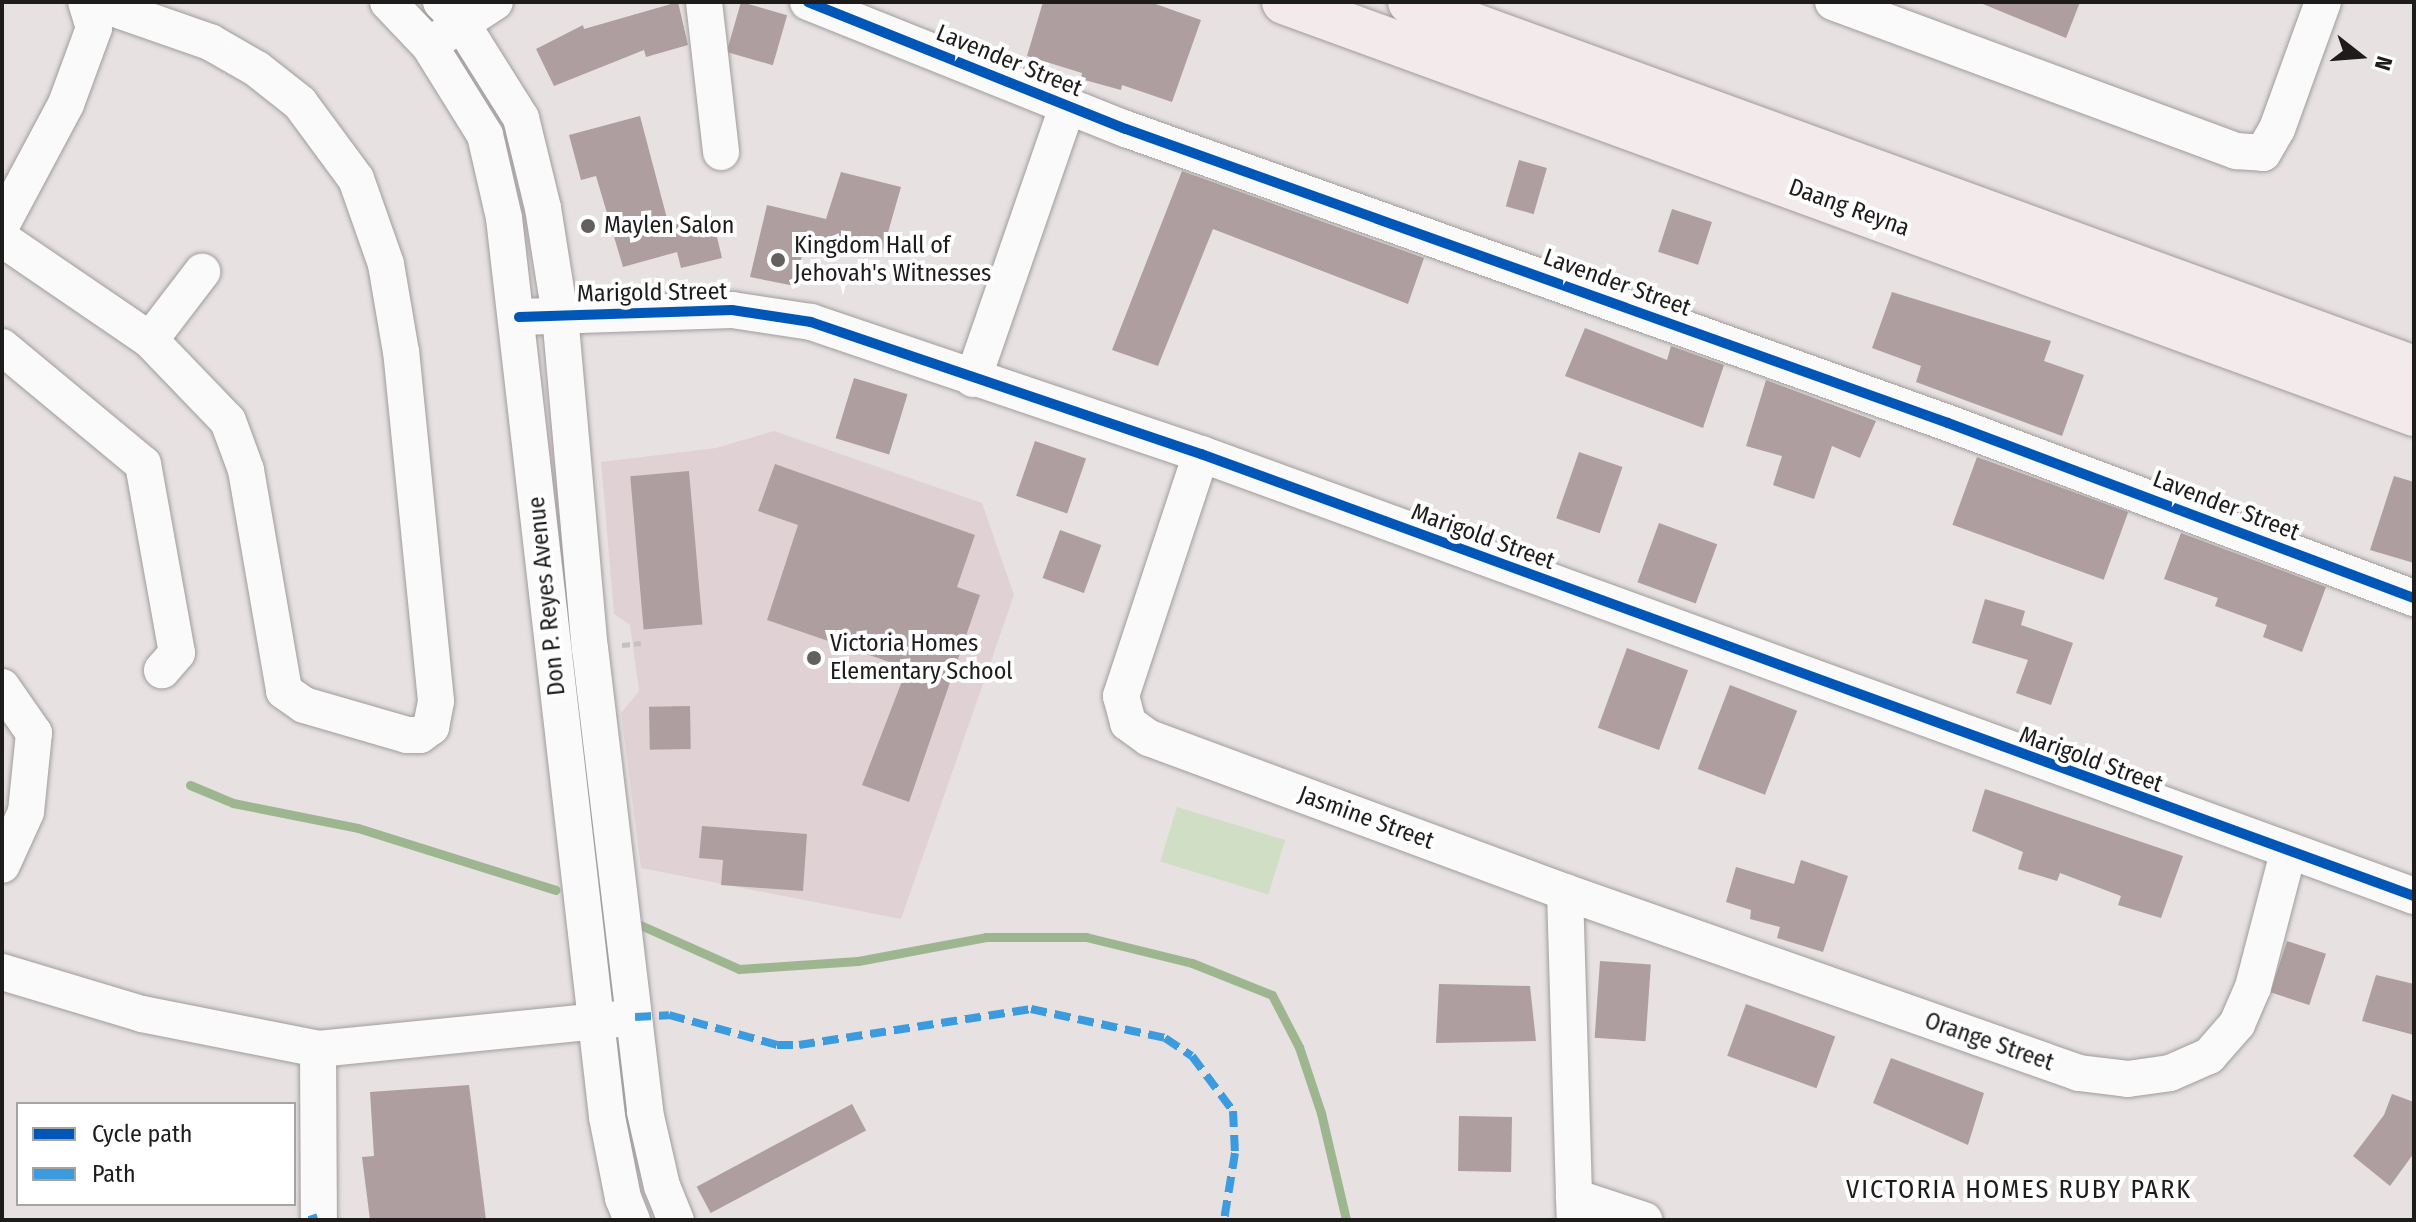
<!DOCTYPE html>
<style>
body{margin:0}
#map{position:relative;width:2416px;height:1222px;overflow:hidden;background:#e7e1e1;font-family:"Fira Sans Condensed",sans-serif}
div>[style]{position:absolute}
.built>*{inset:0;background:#e0d2d4}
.green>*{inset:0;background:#cfdec4;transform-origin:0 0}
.stream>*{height:9px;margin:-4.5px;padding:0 4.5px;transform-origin:4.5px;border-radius:4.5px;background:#9eb690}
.building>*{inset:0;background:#ae9ea0;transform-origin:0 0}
.path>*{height:5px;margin-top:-2.5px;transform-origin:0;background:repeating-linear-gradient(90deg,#c3c2c2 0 8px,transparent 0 12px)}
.roads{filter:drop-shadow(0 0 2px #a19c9c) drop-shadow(0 0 2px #a19c9c)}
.minor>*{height:36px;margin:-18px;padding:0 18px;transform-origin:18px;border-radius:18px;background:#fbfafa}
.major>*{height:44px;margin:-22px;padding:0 22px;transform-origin:22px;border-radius:22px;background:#f2eaeb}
.quiet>*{height:8px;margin-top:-4px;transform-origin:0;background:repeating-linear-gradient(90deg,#3c9bdf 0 16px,transparent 0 24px)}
.cycleway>*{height:10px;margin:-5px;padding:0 5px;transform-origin:5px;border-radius:5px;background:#0057b8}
.dots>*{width:22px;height:22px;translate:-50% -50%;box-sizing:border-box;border:4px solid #fff;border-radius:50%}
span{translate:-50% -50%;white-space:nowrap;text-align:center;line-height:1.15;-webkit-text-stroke:8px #fff;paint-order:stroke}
.street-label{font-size:24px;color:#1e1b1b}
.poi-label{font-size:24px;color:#1e1b1b}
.left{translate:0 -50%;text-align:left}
.neighbourhood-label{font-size:26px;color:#1e1b1b;letter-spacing:2px}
.frame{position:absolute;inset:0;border:4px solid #1e1b1b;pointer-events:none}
.legend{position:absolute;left:16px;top:1102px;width:280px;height:104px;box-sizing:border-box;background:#fff;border:2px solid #a5a4a4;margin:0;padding:10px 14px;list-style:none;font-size:24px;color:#1e1b1b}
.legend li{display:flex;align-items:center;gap:16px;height:40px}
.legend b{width:40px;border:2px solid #a5a4a4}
.north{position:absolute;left:2320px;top:16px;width:80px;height:80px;-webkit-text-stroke:6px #fff;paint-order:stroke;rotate:107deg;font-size:22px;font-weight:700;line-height:32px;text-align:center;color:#1e1b1b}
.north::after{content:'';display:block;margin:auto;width:28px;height:36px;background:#1e1b1b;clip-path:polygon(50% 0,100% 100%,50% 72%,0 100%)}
</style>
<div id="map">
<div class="built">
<div style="clip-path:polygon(774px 431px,982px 503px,1014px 595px,901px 919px,641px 868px,621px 713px,639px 691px,630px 625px,614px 614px,601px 462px,716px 448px)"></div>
</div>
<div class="green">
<div style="left:1177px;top:807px;width:113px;height:57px;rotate:17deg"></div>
</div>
<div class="stream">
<div style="left:190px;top:785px;width:47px;rotate:22.7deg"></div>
<div style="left:233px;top:803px;width:127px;rotate:11.3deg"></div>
<div style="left:358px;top:828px;width:207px;rotate:17.4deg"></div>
<div style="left:638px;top:924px;width:111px;rotate:24deg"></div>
<div style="left:739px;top:969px;width:119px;rotate:-3.8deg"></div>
<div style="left:858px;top:961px;width:130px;rotate:-10.6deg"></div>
<div style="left:986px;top:937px;width:100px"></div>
<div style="left:1086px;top:937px;width:109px;rotate:13.8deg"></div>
<div style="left:1192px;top:963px;width:86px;rotate:21.8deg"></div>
<div style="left:1272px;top:995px;width:59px;rotate:62.6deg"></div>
<div style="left:1299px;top:1047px;width:70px;rotate:71.6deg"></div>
<div style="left:1321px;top:1113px;width:110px;rotate:76.8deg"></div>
</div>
<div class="building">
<div style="clip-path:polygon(678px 2px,688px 45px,646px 57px,644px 50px,554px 86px,536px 49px,583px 25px,584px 29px)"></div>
<div style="left:741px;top:2px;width:48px;height:52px;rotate:16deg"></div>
<div style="clip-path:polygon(1043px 2px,1150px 2px,1201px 20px,1172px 102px,1122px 85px,1121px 90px,1081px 79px,1082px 73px,1027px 56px)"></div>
<div style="clip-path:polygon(1978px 2px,2080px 2px,2066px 38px)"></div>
<div style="clip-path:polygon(640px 116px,669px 226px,712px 216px,722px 258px,681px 268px,677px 252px,623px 267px,596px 176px,581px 180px,569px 135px)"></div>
<div style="left:1519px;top:160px;width:29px;height:48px;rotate:16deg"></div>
<div style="clip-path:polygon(1182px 171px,1424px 258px,1408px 304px,1213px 229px,1158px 366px,1112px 350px)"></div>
<div style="clip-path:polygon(841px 172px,901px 187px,881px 257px,806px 238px,795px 286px,750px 277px,767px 205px,826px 219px)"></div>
<div style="left:1672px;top:209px;width:42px;height:45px;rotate:18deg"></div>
<div style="clip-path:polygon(1892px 292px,2051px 341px,2044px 361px,2084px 375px,2062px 436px,1916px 382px,1921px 366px,1872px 348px)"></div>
<div style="clip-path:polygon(1585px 328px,1667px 360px,1671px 346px,1724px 365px,1703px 428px,1565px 376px)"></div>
<div style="left:854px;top:378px;width:56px;height:63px;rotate:17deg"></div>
<div style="clip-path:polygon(1766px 380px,1876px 421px,1860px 458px,1832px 446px,1814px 499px,1773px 485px,1782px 456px,1746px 446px)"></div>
<div style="left:1035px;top:441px;width:54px;height:58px;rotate:19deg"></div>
<div style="left:1579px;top:452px;width:46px;height:70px;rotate:19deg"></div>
<div style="left:1977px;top:457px;width:161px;height:72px;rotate:20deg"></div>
<div style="clip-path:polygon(775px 464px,975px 535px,957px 587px,980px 595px,909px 802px,862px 785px,907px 668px,767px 620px,798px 525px,758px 511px)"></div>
<div style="left:689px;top:471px;width:154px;height:59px;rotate:85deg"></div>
<div style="clip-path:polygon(2394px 476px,2414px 482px,2414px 563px,2370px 550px)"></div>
<div style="left:1659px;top:523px;width:62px;height:63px;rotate:20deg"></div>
<div style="left:1060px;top:530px;width:44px;height:51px;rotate:20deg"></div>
<div style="clip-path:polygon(2181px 533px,2326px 587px,2302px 652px,2263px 637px,2267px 625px,2215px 606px,2218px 598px,2164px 579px)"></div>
<div style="clip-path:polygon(1985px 599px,2025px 611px,2021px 625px,2073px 643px,2051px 705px,2016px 693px,2028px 660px,1972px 643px)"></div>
<div style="left:1627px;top:648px;width:65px;height:85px;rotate:20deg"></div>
<div style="left:1730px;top:685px;width:72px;height:90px;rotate:21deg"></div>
<div style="left:690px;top:706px;width:43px;height:41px;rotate:89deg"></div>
<div style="clip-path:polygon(1985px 789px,2183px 856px,2161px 918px,2118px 905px,2121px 896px,2060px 873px,2057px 881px,2018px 869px,2023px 852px,1972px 831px)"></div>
<div style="clip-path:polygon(702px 826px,807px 834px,803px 891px,721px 885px,723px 860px,699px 858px)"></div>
<div style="clip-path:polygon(1801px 860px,1848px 876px,1823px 952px,1777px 938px,1780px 927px,1750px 919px,1751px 910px,1726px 902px,1736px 867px,1794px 884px)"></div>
<div style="left:2287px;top:941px;width:41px;height:54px;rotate:18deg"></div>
<div style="left:1600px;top:961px;width:51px;height:77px;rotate:4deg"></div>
<div style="clip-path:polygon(2376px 975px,2414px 984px,2414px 1035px,2362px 1021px)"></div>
<div style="clip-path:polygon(1439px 984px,1530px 986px,1536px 1041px,1436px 1043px)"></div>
<div style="left:1746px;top:1004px;width:95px;height:55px;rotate:20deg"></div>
<div style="clip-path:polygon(1891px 1058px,1984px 1093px,1968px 1145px,1873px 1103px)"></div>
<div style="clip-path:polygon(469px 1085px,486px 1220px,370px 1220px,362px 1157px,374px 1156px,370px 1092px)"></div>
<div style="clip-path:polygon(2392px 1094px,2414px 1102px,2414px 1153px,2390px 1186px,2353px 1156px,2384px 1115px)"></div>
<div style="left:852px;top:1104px;width:30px;height:176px;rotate:62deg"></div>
<div style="left:1459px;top:1116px;width:53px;height:55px;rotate:1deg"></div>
</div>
<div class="path">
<div style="left:622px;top:645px;width:19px;rotate:-6deg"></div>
</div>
<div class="roads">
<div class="minor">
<div style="left:388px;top:2px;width:59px;rotate:46.4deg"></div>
<div style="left:429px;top:45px;width:106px;rotate:58.1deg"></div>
<div style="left:485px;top:135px;width:85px;rotate:77.1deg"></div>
<div style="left:504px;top:218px;width:905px;rotate:83.46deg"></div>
<div style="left:607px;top:1117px;width:83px;rotate:78.8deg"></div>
<div style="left:623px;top:1198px;width:24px;rotate:68deg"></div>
<div style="left:441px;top:2px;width:30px;rotate:46deg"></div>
<div style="left:462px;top:24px;width:111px;rotate:57.9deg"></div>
<div style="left:521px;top:118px;width:93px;rotate:76.3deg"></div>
<div style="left:543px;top:208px;width:108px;rotate:81deg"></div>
<div style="left:560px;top:315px;width:334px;rotate:84.9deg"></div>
<div style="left:590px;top:648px;width:467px;rotate:83.2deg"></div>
<div style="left:645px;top:1112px;width:76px;rotate:77.1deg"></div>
<div style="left:662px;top:1186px;width:37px;rotate:68deg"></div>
<div style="left:704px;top:2px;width:151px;rotate:83.5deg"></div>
<div style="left:808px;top:2px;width:342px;rotate:21.8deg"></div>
<div style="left:1126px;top:129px;width:873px;rotate:19.68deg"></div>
<div style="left:1948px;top:423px;width:498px;rotate:20.6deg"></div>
<div style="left:1833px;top:2px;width:430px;rotate:20.3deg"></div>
<div style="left:2236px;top:151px;width:27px;rotate:4deg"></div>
<div style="left:2263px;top:153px;width:28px;rotate:-60deg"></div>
<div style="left:2277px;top:129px;width:135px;rotate:-70.1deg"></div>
<div style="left:443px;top:36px;width:62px;rotate:-33.2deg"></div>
<div style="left:2px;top:224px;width:136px;rotate:-61.9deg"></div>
<div style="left:66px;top:104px;width:81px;rotate:-69.8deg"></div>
<div style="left:94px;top:28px;width:27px;rotate:-107deg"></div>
<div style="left:2px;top:239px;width:179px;rotate:34.3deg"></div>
<div style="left:150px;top:340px;width:112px;rotate:46.1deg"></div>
<div style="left:228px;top:421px;width:52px;rotate:69.8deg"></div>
<div style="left:246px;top:470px;width:224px;rotate:80.2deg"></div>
<div style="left:284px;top:691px;width:24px;rotate:35deg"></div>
<div style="left:304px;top:705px;width:107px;rotate:16.2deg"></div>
<div style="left:407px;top:735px;width:13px"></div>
<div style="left:420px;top:735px;width:14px;rotate:-36deg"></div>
<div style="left:431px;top:727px;width:26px;rotate:-79deg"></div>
<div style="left:436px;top:701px;width:351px;rotate:-95.7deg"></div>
<div style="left:401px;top:352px;width:89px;rotate:-99.7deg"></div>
<div style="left:386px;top:264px;width:90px;rotate:-109.4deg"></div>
<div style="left:356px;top:179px;width:94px;rotate:-126.4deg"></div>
<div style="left:300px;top:103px;width:55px;rotate:-141.7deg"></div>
<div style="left:257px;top:69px;width:54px;rotate:-150.1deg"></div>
<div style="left:210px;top:42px;width:122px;rotate:-160.8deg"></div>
<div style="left:519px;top:317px;width:213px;rotate:-1.9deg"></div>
<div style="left:732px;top:310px;width:80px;rotate:8.6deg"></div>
<div style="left:811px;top:322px;width:412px;rotate:18.7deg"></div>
<div style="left:1201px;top:454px;width:1291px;rotate:20.02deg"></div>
<div style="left:150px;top:340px;width:86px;rotate:-52.6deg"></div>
<div style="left:2px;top:347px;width:183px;rotate:39.7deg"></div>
<div style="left:143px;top:464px;width:192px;rotate:79.8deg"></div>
<div style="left:177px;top:653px;width:23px;rotate:131deg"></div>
<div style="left:973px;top:379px;width:288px;rotate:-70.9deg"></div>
<div style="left:1201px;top:454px;width:255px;rotate:108.3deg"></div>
<div style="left:1121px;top:696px;width:28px;rotate:75deg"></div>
<div style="left:1128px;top:723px;width:26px;rotate:36deg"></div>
<div style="left:1149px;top:738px;width:444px;rotate:20.3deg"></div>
<div style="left:1565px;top:892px;width:545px;rotate:19.4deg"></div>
<div style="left:2079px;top:1073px;width:49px;rotate:7deg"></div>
<div style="left:2128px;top:1079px;width:42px;rotate:-8.1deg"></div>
<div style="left:2170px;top:1073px;width:43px;rotate:-23.6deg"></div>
<div style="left:2209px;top:1056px;width:43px;rotate:-48.8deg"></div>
<div style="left:2237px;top:1024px;width:40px;rotate:-66.6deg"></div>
<div style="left:2253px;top:987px;width:138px;rotate:-75.4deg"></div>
<div style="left:2px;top:687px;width:56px;rotate:55.2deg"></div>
<div style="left:34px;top:733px;width:79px;rotate:95.8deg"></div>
<div style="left:26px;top:812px;width:58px;rotate:114.4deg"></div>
<div style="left:1565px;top:892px;width:328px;rotate:88.3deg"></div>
<div style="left:2px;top:972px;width:146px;rotate:16.7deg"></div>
<div style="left:142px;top:1014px;width:179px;rotate:11.2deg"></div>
<div style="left:318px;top:1049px;width:301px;rotate:-5.7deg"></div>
<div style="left:318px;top:1049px;width:171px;rotate:89.7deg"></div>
<div style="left:1574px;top:1197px;width:74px;rotate:18.2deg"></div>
</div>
<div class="major">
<div style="left:1284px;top:2px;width:1203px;rotate:20.03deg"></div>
<div style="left:1410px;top:2px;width:1069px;rotate:20.03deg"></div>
</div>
</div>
<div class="quiet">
<div style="left:635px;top:1017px;width:34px;rotate:-3deg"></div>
<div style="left:669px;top:1015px;width:112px;rotate:15.5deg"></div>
<div style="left:777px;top:1045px;width:22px"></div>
<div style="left:799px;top:1045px;width:235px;rotate:-8.8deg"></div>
<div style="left:1031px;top:1009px;width:137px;rotate:12.2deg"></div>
<div style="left:1165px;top:1038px;width:32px;rotate:34deg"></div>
<div style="left:1192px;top:1056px;width:69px;rotate:53.3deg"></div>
<div style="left:1233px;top:1111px;width:42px;rotate:87.3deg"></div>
<div style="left:1235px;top:1153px;width:68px;rotate:99.3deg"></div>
<div style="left:309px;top:1220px;width:9px;rotate:-18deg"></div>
</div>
<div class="cycleway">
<div style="left:808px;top:2px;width:342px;rotate:21.8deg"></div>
<div style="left:1126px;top:129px;width:873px;rotate:19.68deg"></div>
<div style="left:1948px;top:423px;width:498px;rotate:20.6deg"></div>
<div style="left:519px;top:317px;width:213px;rotate:-1.9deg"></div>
<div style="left:732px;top:310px;width:80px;rotate:8.6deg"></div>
<div style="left:811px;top:322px;width:412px;rotate:18.7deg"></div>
<div style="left:1201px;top:454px;width:1291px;rotate:20.02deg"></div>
</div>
<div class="dots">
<div style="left:588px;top:226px;background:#646060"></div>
<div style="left:778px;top:260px;background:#646060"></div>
<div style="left:814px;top:658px;background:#646060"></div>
</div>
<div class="street-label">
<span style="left:1009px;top:61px;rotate:22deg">Lavender Street</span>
<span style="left:1849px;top:208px;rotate:20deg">Daang Reyna</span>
<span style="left:1617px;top:283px;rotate:20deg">Lavender Street</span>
<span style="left:652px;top:293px;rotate:-1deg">Marigold Street</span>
<span style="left:2226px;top:506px;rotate:21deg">Lavender Street</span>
<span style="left:1483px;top:537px;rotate:20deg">Marigold Street</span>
<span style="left:547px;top:596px;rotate:-96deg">Don P. Reyes Avenue</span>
<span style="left:2091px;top:760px;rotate:20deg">Marigold Street</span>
<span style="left:1366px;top:818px;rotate:20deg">Jasmine Street</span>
<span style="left:1989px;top:1042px;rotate:19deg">Orange Street</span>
</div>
<div class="poi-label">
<span class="left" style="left:604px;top:226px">Maylen Salon</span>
<span class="left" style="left:794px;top:260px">Kingdom Hall of<br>Jehovah's Witnesses</span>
<span class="left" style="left:830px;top:658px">Victoria Homes<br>Elementary School</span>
</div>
<div class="neighbourhood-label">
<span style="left:2019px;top:1190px">VICTORIA HOMES RUBY PARK</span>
</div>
<div class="frame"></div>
<ul class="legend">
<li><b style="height:10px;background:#0057b8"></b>Cycle path</li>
<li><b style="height:10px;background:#3c9bdf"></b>Path</li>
</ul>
<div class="north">N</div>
</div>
